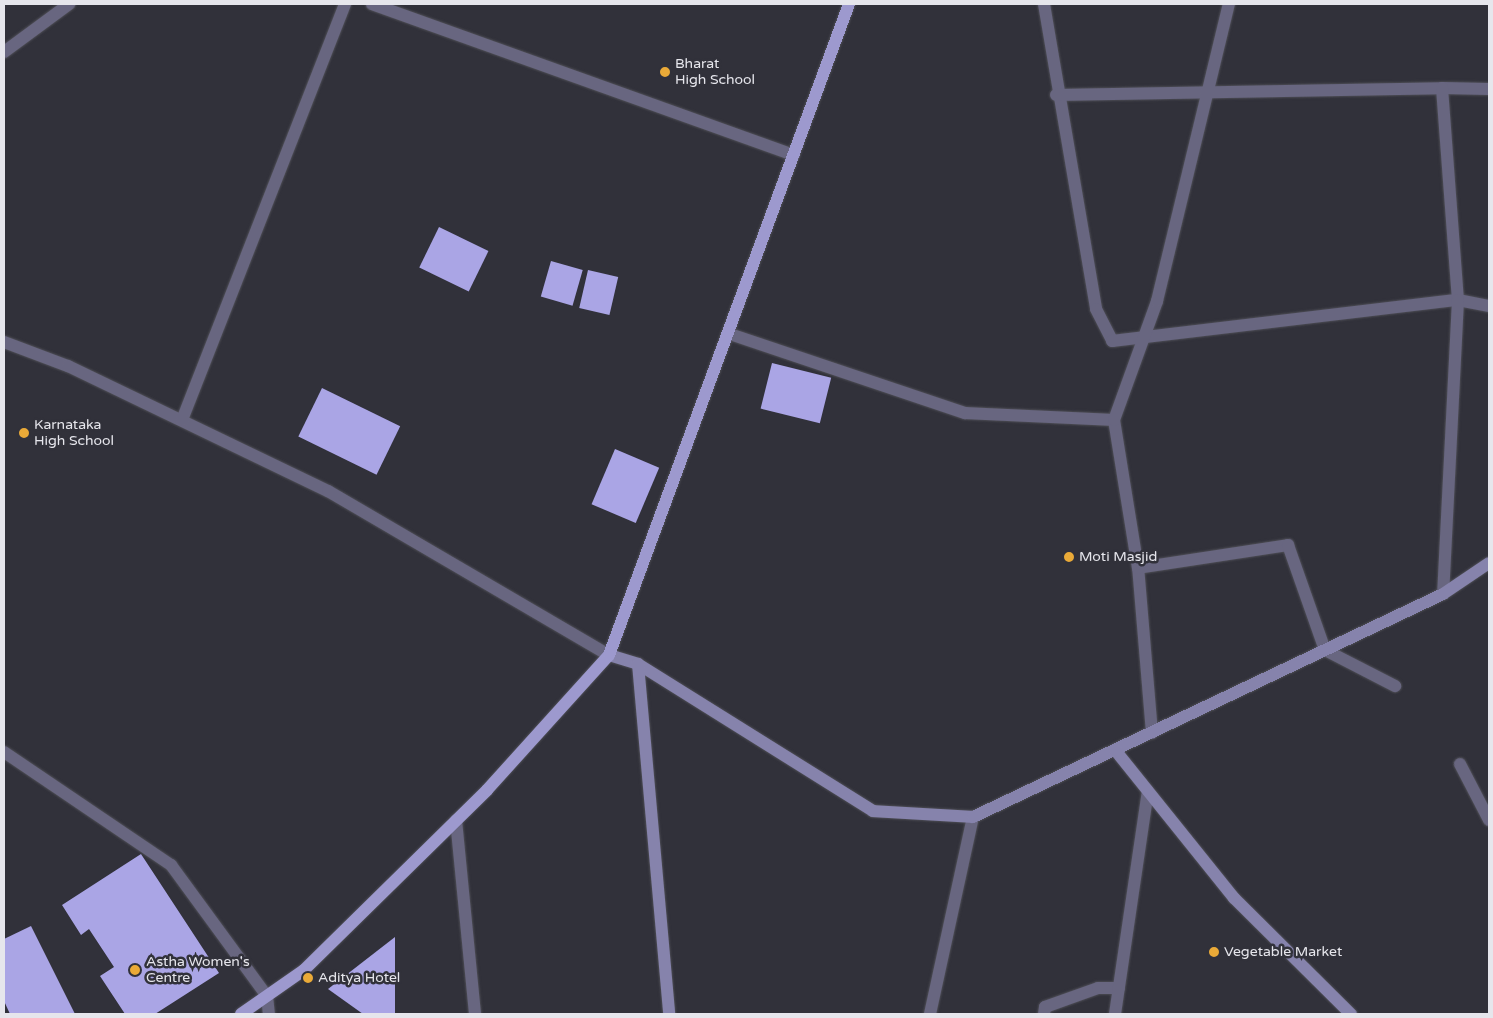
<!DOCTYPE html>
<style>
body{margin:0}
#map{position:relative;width:1493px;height:1018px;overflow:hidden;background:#31313a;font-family:"Varela Round",sans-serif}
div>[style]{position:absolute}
.building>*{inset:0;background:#aaa5e5;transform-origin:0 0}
.roads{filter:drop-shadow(0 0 1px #4e4e56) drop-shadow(0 0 1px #4e4e56)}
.lane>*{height:12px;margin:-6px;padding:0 6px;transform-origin:6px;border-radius:6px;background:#686680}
.street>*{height:12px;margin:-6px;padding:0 6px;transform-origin:6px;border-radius:6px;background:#686680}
.secondary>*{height:12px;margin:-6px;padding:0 6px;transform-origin:6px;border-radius:6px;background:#8683ac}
.primary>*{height:12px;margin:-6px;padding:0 6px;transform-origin:6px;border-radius:6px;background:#9d99ce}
.dots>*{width:14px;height:14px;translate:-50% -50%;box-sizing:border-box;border:2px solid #31313a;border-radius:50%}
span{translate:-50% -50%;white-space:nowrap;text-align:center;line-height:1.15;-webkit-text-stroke:5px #31313a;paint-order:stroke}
.poi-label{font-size:14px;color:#e6e6ec}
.left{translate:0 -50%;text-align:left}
.frame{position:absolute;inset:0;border:5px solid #e6e6ec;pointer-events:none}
</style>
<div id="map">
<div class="building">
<div style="left:439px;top:227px;width:55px;height:45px;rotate:26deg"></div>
<div style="left:551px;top:261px;width:33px;height:37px;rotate:16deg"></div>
<div style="left:588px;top:270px;width:31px;height:39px;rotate:13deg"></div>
<div style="left:772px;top:363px;width:61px;height:47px;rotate:14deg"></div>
<div style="left:322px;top:388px;width:87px;height:54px;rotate:26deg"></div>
<div style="left:615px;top:449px;width:48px;height:60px;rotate:23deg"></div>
<div style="clip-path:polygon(141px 854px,219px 973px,155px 1014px,125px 1014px,100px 976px,114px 967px,89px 929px,81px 935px,62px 905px)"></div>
<div style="clip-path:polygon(31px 926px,75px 1014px,10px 1014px,4px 1001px,4px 939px)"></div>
<div style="clip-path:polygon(395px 937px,395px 1014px,363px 1014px,328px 989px)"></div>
</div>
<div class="roads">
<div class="lane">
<div style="left:1044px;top:1014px;width:7px;rotate:-82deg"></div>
<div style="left:1045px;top:1007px;width:56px;rotate:-19.7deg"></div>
<div style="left:1098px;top:988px;width:21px"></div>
</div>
<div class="street">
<div style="left:372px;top:4px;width:448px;rotate:19.7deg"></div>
<div style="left:1044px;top:4px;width:309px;rotate:80.3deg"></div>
<div style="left:1096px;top:309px;width:36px;rotate:63deg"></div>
<div style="left:1112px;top:341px;width:348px;rotate:-6.8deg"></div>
<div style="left:1458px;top:300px;width:32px;rotate:11deg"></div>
<div style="left:4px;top:52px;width:81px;rotate:-36.4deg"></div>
<div style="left:1442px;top:88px;width:47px;rotate:1.2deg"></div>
<div style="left:1056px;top:95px;width:386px;rotate:-1deg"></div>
<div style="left:1442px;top:88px;width:213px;rotate:85.7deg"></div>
<div style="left:1458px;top:300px;width:294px;rotate:92.9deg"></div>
<div style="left:730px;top:334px;width:248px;rotate:18.6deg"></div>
<div style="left:965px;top:413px;width:149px;rotate:2.7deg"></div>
<div style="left:4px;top:342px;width:68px;rotate:20.6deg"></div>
<div style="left:68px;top:366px;width:288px;rotate:25.7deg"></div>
<div style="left:328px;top:491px;width:325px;rotate:30.3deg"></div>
<div style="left:182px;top:420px;width:447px;rotate:-68.6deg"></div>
<div style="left:1138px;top:568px;width:152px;rotate:-8.7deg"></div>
<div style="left:1288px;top:545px;width:111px;rotate:70.6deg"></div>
<div style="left:1325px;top:650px;width:79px;rotate:27.2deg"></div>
<div style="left:1152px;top:733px;width:166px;rotate:-94.8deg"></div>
<div style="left:1138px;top:568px;width:150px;rotate:-99.2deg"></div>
<div style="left:1114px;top:420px;width:127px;rotate:-70.1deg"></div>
<div style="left:1157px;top:301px;width:306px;rotate:-76.4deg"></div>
<div style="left:4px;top:752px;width:202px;rotate:34.1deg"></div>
<div style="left:171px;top:865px;width:162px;rotate:53.8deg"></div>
<div style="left:267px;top:996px;width:18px;rotate:84deg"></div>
<div style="left:1460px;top:764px;width:63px;rotate:62.6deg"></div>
<div style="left:456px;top:820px;width:195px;rotate:84.4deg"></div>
<div style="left:930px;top:1014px;width:202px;rotate:-77.7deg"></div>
<div style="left:1115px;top:1014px;width:225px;rotate:-81.6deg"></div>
</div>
<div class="secondary">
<div style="left:609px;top:655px;width:30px;rotate:17deg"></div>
<div style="left:638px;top:664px;width:277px;rotate:32deg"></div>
<div style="left:873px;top:811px;width:100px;rotate:3.4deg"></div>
<div style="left:973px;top:817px;width:520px;rotate:-25.38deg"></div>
<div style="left:1443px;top:594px;width:55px;rotate:-34deg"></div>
<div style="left:638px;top:664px;width:351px;rotate:84.9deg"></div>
<div style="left:1115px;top:750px;width:190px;rotate:51.2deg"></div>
<div style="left:1234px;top:898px;width:165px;rotate:44.8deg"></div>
</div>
<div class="primary">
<div style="left:241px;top:1014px;width:77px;rotate:-34.9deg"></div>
<div style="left:304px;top:970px;width:257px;rotate:-44.5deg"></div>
<div style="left:487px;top:790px;width:182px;rotate:-47.9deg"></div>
<div style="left:609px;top:655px;width:694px;rotate:-69.76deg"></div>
</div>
</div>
<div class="dots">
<div style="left:665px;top:72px;background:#eaaa38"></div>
<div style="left:24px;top:433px;background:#eaaa38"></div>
<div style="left:1069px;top:557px;background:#eaaa38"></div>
<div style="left:1214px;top:952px;background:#eaaa38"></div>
<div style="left:135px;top:970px;background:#eaaa38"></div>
<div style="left:308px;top:978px;background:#eaaa38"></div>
</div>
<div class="poi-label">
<span class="left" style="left:675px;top:72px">Bharat<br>High School</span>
<span class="left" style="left:34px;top:433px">Karnataka<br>High School</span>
<span class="left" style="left:1079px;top:557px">Moti Masjid</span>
<span class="left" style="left:1224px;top:952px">Vegetable Market</span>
<span class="left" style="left:146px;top:970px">Astha Women's<br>Centre</span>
<span class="left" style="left:318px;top:978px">Aditya Hotel</span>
</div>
<div class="frame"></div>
</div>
